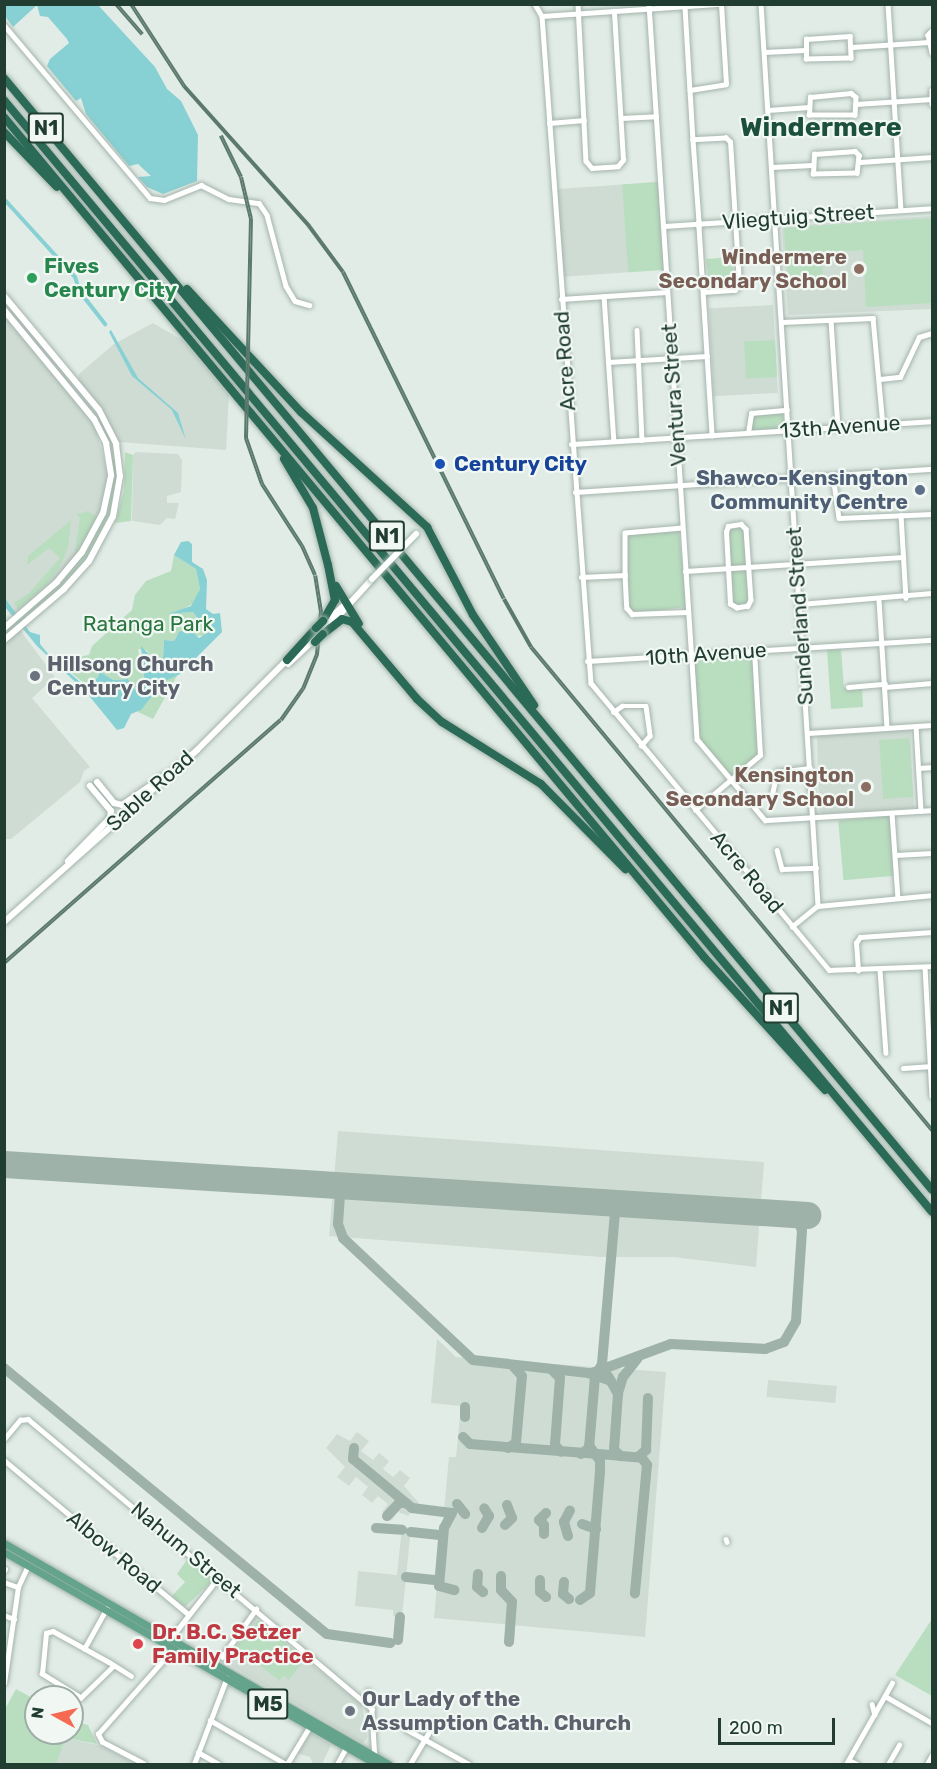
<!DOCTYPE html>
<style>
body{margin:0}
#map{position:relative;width:937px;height:1769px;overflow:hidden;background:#e1ece6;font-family:Rubik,sans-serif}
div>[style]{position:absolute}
.built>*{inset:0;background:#cfdcd4;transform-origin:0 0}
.green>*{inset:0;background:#b9debf;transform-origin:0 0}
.water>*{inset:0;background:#87d0d3}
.canal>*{height:4px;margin:-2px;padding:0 2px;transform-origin:2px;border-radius:2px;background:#87d0d3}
.taxiway>*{height:10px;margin:-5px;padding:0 5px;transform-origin:5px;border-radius:5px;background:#9eb2aa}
.runway>*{height:27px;margin:-13.5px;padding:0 13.5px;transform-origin:13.5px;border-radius:13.5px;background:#9eb2aa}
.roads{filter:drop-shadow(0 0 2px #a4b4ac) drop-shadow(0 0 2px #a4b4ac)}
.minor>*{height:4.5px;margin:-2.25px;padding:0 2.25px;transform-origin:2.25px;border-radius:2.25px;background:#fff}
.secondary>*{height:6px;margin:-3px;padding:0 3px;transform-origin:3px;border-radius:3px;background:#fff}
.primary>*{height:7px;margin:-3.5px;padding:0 3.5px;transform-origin:3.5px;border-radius:3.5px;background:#64a38c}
.motorway>*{height:8px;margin:-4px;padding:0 4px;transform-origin:4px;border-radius:4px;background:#2b6a56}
.rail>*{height:4px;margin-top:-2px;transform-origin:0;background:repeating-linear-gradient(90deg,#f1f8f4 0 4.5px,#5b796d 0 9px);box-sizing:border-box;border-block:2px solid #5b796d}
.bridges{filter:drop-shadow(0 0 2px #9fb8ac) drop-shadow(0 0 2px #9fb8ac)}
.secondary-bridge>*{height:6px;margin:-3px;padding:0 3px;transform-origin:3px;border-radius:3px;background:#fff}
.motorway-bridge>*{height:8px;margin:-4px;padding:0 4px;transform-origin:4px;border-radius:4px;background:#2b6a56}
.dots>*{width:16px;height:16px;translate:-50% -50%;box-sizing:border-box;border:3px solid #f1f8f4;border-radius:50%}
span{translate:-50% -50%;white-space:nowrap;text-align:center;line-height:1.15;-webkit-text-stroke:4.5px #f1f8f4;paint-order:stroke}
.shield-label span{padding:2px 4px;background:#f1f8f4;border:2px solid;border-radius:4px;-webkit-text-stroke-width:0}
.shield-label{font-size:20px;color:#213d32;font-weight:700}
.street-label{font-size:21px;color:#213d32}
.education-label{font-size:21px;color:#785e54;font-weight:700}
.right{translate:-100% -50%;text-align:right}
.leisure-label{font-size:21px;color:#27864d;font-weight:700}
.left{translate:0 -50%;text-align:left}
.transit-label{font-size:21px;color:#164399;font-weight:700}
.service-label{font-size:21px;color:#4e5e75;font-weight:700}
.park-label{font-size:21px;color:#29753e}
.worship-label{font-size:21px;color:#5b616d;font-weight:700}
.health-label{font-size:21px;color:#be3a42;font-weight:700}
.district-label{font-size:27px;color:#1c503d;font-weight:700}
.frame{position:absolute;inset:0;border:6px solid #213d32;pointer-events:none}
.north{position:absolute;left:24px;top:1685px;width:60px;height:60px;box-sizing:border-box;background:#f1f8f4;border:2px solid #9eada6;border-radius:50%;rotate:278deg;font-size:16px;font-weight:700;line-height:24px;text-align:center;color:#213d32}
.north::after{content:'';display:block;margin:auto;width:21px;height:27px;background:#f66a54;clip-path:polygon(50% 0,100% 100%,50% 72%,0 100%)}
.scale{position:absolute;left:718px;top:1718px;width:117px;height:27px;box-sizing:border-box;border:3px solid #213d32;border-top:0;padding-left:8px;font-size:18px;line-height:21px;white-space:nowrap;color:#213d32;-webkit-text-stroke:4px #f1f8f4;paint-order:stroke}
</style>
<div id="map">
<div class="built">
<div style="left:658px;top:182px;width:88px;height:104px;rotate:86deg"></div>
<div style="clip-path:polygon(932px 216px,932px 309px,788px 315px,782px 229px,785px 226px)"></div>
<div style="left:773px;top:305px;width:88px;height:64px;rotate:87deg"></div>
<div style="clip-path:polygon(4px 313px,94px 422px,108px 476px,102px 511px,81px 551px,53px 583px,15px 613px,4px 597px)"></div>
<div style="clip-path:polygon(153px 323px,184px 341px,229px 395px,226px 450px,119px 442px,105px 416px,78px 381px,79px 374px,114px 344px)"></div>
<div style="clip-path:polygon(136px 452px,178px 454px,182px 460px,181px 492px,167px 496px,167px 503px,179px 503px,175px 519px,167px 518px,160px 525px,132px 521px,133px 455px)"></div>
<div style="clip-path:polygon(20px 630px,55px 677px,32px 698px,90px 767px,84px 771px,80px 782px,11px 839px,5px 839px,5px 643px)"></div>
<div style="clip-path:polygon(910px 730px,914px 808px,822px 814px,819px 810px,817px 736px)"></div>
<div style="clip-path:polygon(338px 1131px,764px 1162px,756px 1267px,673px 1257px,600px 1257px,329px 1236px)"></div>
<div style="clip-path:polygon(437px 1339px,456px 1357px,666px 1372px,645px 1637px,434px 1618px,449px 1457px,456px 1457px,461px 1406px,431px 1403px)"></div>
<div style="left:768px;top:1380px;width:69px;height:17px;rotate:5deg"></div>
<div style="clip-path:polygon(357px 1432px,369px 1441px,361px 1451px,373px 1460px,379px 1453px,389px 1461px,383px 1469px,393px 1477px,400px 1470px,410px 1478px,404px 1486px,419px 1503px,408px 1516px,398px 1512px,392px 1520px,382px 1512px,388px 1504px,378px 1496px,372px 1503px,362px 1495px,368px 1487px,356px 1477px,349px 1486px,337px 1477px,345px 1467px,326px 1448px,337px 1434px,350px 1441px)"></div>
<div style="clip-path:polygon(402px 1527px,411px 1528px,402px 1617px,393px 1616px,393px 1610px,355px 1606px,358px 1571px,397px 1575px)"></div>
<div style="clip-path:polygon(254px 1618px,362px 1705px,367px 1738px,363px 1743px,225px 1662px)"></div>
<div style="clip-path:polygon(311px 1733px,331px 1745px,322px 1764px,313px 1764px,310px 1757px,297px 1753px)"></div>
<div style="clip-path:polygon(66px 1738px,102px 1746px,136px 1764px,56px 1764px)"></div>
</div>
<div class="green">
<div style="left:658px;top:182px;width:88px;height:36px;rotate:86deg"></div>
<div style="clip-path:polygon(932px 218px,932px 303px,866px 307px,863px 250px,822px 253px,823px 277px,788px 279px,784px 228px)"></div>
<div style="clip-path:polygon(732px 257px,734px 283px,710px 288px,706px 259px)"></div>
<div style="left:775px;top:340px;width:37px;height:31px;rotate:87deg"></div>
<div style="clip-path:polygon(781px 412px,786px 425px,781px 429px,750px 430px,750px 415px)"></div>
<div style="clip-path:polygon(125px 452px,133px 455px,131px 521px,115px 523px,124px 491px)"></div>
<div style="clip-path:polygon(113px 456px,116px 456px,118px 477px,111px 516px,86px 560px,71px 580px,5px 638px,5px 631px,58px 584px,90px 544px,110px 499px)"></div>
<div style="clip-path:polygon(88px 511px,96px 516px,96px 524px,74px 556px,80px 518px,77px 514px)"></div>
<div style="clip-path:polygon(71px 520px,68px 548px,60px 566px,48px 583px,18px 609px,14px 603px,29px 593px,60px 558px,49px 548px,27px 565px,28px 556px)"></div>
<div style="clip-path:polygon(728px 526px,744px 526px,750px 605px,737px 608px,730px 604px)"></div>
<div style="clip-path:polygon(679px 531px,686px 607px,633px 613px,629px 608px,627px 534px)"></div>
<div style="clip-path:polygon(174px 555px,196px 569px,200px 589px,194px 603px,176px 613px,193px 612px,209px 629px,206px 636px,177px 635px,174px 641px,164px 640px,163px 659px,158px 664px,146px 650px,138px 649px,144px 680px,135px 690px,128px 679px,113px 680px,102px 673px,102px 658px,98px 660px,98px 677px,89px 687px,50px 656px,67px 659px,89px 655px,92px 646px,132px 610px,135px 595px,146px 581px,171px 571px)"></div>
<div style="clip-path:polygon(841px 649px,844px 688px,862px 687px,863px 707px,831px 709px,827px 650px)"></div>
<div style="clip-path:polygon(748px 653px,753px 658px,758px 755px,731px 776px,698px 738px,693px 661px,698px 656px)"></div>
<div style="clip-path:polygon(178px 674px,153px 719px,138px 712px,163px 682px)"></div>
<div style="left:909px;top:738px;width:59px;height:30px;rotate:86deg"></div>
<div style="left:890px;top:816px;width:60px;height:52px;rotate:85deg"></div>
<div style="clip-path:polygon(189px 1557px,211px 1576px,211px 1582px,185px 1607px,172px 1596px,185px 1582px,177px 1574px)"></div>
<div style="clip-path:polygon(932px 1619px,932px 1696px,895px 1675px)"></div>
<div style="clip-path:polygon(258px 1620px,305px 1659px,289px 1680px,283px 1676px,280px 1681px,236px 1647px)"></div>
<div style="clip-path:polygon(16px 1689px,36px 1700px,36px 1733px,72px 1733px,72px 1721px,88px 1725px,97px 1744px,66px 1738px,56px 1764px,5px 1764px,5px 1709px)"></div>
</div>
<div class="water">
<div style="clip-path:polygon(5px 4px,98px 5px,155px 67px,167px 89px,181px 101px,198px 135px,197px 181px,163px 194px,147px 187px,138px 177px,151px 176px,138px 164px,129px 166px,86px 114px,81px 98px,76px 101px,47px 66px,50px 59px,69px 43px,67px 39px,48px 17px,40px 16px,37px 5px,13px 27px,5px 16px)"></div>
<div style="clip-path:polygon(111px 330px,138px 378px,178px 413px,186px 440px,172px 410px,132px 376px,109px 332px)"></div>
<div style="clip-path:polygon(188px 541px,192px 544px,192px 562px,203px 569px,207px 580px,206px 609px,213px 614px,220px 613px,222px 632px,180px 674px,163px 682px,141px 710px,131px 714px,124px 728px,117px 730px,86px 692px,37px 646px,5px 607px,4px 597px,30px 632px,40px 635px,40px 644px,50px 656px,86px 687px,98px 677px,102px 658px,102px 673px,113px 680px,128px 679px,135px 690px,144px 680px,141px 646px,158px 664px,163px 659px,164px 640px,174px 641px,179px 632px,188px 628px,199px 638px,209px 632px,193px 612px,168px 614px,191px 606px,200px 589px,196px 569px,174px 555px,181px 542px)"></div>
</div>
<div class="canal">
<div style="left:4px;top:199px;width:105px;rotate:47.7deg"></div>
<div style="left:75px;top:277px;width:16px;rotate:72deg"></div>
<div style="left:80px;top:292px;width:41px;rotate:52deg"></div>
</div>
<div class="taxiway">
<div style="left:326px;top:1184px;width:11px;rotate:22deg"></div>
<div style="left:336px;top:1188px;width:9px;rotate:63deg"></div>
<div style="left:356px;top:1186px;width:10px;rotate:174deg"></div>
<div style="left:346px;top:1187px;width:10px;rotate:127deg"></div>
<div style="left:340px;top:1195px;width:29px;rotate:94deg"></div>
<div style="left:338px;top:1224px;width:15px;rotate:70deg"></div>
<div style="left:343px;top:1238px;width:178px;rotate:43.2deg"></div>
<div style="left:473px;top:1360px;width:116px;rotate:6.4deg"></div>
<div style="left:588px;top:1373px;width:24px;rotate:19deg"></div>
<div style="left:602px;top:1202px;width:12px;rotate:24deg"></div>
<div style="left:613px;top:1207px;width:8px;rotate:76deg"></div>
<div style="left:4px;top:1368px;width:418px;rotate:39.5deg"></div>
<div style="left:327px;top:1634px;width:64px;rotate:8.1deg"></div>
<div style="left:552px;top:1370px;width:11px;rotate:45deg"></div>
<div style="left:560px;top:1378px;width:67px;rotate:94.3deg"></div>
<div style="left:555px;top:1445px;width:9px;rotate:49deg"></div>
<div style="left:592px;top:1373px;width:84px;rotate:-20.2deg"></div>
<div style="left:671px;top:1344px;width:94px;rotate:3deg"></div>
<div style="left:765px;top:1349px;width:20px;rotate:-20deg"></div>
<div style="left:784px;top:1342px;width:24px;rotate:-60deg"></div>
<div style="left:796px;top:1321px;width:90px;rotate:-86.2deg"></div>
<div style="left:802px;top:1231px;width:13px;rotate:-108deg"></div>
<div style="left:798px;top:1219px;width:13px;rotate:-153deg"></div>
<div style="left:608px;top:1376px;width:21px;rotate:61deg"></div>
<div style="left:618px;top:1394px;width:56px;rotate:94.1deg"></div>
<div style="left:614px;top:1450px;width:9px;rotate:41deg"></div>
<div style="left:621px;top:1456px;width:21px;rotate:5deg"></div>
<div style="left:642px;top:1458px;width:9px;rotate:54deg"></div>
<div style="left:647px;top:1465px;width:129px;rotate:95.4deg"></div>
<div style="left:618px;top:1393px;width:17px;rotate:-73deg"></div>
<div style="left:623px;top:1377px;width:24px;rotate:-52deg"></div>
<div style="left:465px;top:1417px;width:10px;rotate:-90deg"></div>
<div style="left:463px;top:1437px;width:10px;rotate:45deg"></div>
<div style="left:470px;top:1444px;width:151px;rotate:4.5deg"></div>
<div style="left:354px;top:1448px;width:11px;rotate:95deg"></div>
<div style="left:353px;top:1459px;width:77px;rotate:39.7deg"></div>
<div style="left:412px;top:1508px;width:40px;rotate:7.1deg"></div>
<div style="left:508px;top:1448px;width:9px;rotate:-32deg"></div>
<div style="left:516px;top:1443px;width:67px;rotate:-84.9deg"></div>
<div style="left:522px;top:1376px;width:12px;rotate:-132deg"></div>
<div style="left:581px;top:1454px;width:10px;rotate:-37deg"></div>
<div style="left:589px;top:1448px;width:71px;rotate:-85.2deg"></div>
<div style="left:595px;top:1377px;width:15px;rotate:-62deg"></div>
<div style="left:602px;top:1364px;width:152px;rotate:-85.1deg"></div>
<div style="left:615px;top:1213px;width:9px;rotate:-58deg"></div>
<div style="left:620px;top:1205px;width:12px;rotate:-5deg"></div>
<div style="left:638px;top:1457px;width:11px;rotate:-41deg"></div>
<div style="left:646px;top:1450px;width:52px;rotate:-87.8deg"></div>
<div style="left:457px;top:1504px;width:13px;rotate:51deg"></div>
<div style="left:452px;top:1513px;width:17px;rotate:118deg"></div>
<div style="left:444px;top:1528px;width:58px;rotate:94.9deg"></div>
<div style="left:439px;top:1586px;width:16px;rotate:15deg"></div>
<div style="left:387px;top:1516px;width:18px;rotate:-47deg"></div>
<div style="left:399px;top:1503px;width:7px"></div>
<div style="left:582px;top:1524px;width:15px;rotate:20deg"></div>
<div style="left:505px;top:1525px;width:10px;rotate:-45deg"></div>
<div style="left:512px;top:1518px;width:14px;rotate:-111deg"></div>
<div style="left:376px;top:1528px;width:26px;rotate:4deg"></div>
<div style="left:482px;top:1528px;width:14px;rotate:-60deg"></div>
<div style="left:489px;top:1516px;width:9px;rotate:-122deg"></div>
<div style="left:411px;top:1532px;width:31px;rotate:6deg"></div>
<div style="left:544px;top:1534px;width:9px;rotate:-90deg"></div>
<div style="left:544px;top:1525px;width:7px;rotate:-135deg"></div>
<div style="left:539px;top:1520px;width:10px;rotate:-45deg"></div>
<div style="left:568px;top:1536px;width:15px;rotate:-106deg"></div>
<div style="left:564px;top:1522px;width:13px;rotate:-63deg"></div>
<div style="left:478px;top:1574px;width:13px;rotate:94deg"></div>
<div style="left:477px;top:1587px;width:8px;rotate:40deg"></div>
<div style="left:501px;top:1576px;width:14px;rotate:90deg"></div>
<div style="left:501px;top:1590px;width:16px;rotate:47deg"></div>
<div style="left:512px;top:1602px;width:40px;rotate:94.3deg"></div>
<div style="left:406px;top:1577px;width:31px;rotate:6deg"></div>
<div style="left:540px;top:1580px;width:12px;rotate:90deg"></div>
<div style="left:540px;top:1592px;width:8px;rotate:40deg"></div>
<div style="left:564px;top:1582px;width:12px;rotate:95deg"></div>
<div style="left:563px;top:1594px;width:8px;rotate:40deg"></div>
<div style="left:580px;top:1600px;width:12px;rotate:-35deg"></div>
<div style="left:590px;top:1593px;width:121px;rotate:-85.3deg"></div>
<div style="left:600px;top:1472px;width:11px;rotate:-90deg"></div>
<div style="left:600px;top:1461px;width:19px;rotate:-125deg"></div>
<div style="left:398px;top:1640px;width:23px;rotate:-85deg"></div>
</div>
<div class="runway">
<div style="left:4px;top:1164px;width:805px;rotate:3.63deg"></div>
</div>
<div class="roads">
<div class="minor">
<div style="left:535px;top:4px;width:14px;rotate:60deg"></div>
<div style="left:542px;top:16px;width:669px;rotate:85.8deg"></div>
<div style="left:591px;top:683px;width:373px;rotate:50.3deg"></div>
<div style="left:829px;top:970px;width:103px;rotate:-2.2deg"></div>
<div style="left:578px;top:4px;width:157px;rotate:87.1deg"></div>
<div style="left:586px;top:161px;width:9px;rotate:49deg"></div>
<div style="left:592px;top:168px;width:26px;rotate:-4deg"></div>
<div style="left:618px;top:166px;width:8px;rotate:-50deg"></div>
<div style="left:623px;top:160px;width:149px;rotate:-93.5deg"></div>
<div style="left:649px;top:4px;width:737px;rotate:86.26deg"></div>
<div style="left:697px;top:739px;width:106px;rotate:50deg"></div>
<div style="left:765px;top:820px;width:167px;rotate:-3.4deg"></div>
<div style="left:761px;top:4px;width:904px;rotate:86.38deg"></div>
<div style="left:818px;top:906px;width:33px;rotate:141deg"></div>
<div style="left:888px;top:4px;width:206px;rotate:86.4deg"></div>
<div style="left:685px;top:7px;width:83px;rotate:86.6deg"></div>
<div style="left:690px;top:90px;width:36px;rotate:-9deg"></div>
<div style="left:726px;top:84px;width:80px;rotate:-93.6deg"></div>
<div style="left:542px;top:16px;width:178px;rotate:-3.9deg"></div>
<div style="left:4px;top:25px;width:226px;rotate:49.8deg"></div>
<div style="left:150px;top:198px;width:14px;rotate:8deg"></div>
<div style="left:164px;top:200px;width:40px;rotate:-22deg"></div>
<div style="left:201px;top:185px;width:31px;rotate:27deg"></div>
<div style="left:229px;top:199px;width:30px;rotate:8deg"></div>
<div style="left:259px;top:203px;width:14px;rotate:56deg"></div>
<div style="left:267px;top:215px;width:73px;rotate:75deg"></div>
<div style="left:286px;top:286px;width:17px;rotate:59deg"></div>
<div style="left:295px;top:301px;width:15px;rotate:16deg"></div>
<div style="left:932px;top:31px;width:6px;rotate:135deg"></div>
<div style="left:928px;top:35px;width:18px;rotate:77deg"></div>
<div style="left:850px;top:36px;width:22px;rotate:87deg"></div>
<div style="left:851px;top:58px;width:45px;rotate:178.7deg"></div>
<div style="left:806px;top:59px;width:20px;rotate:-90deg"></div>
<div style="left:806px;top:39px;width:44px;rotate:-3.9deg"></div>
<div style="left:852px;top:47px;width:77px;rotate:-3.7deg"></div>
<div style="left:764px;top:52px;width:41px;rotate:-2.8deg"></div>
<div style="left:690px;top:90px;width:50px;rotate:86.6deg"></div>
<div style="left:932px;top:90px;width:14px;rotate:90deg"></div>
<div style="left:851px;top:93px;width:6px;rotate:39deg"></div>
<div style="left:856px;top:97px;width:18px;rotate:93deg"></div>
<div style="left:855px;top:115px;width:46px;rotate:180deg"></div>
<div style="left:809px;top:115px;width:18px;rotate:-87deg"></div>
<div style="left:810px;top:97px;width:41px;rotate:-5.6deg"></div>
<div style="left:856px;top:104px;width:76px;rotate:-3.8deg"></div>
<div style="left:768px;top:110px;width:41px;rotate:-4.2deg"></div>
<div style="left:621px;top:118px;width:35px;rotate:-3deg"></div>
<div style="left:549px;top:123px;width:35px;rotate:-5deg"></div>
<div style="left:855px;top:151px;width:6px;rotate:45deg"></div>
<div style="left:859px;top:155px;width:18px;rotate:96deg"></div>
<div style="left:857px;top:173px;width:44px;rotate:178.7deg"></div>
<div style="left:813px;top:174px;width:20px;rotate:-87deg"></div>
<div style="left:814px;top:154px;width:41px;rotate:-4.2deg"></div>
<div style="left:860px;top:162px;width:72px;rotate:-4deg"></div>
<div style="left:772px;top:167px;width:40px;rotate:-2.9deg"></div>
<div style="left:663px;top:226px;width:270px;rotate:-3.8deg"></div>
<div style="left:703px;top:292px;width:32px;rotate:-4deg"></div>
<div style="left:735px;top:290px;width:7px;rotate:-56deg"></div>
<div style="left:739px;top:284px;width:142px;rotate:-93.6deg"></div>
<div style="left:730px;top:142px;width:6px;rotate:-135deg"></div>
<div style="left:726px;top:138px;width:33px;rotate:177deg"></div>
<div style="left:693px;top:140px;width:81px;rotate:85.8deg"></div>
<div style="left:699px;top:221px;width:6px;rotate:90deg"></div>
<div style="left:699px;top:227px;width:209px;rotate:86.4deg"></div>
<div style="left:604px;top:296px;width:145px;rotate:86.1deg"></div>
<div style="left:561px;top:299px;width:106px;rotate:-3.8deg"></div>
<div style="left:831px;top:320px;width:107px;rotate:86.3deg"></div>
<div style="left:782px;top:322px;width:91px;rotate:-2.5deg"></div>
<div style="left:873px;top:318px;width:107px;rotate:84.7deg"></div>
<div style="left:637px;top:330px;width:110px;rotate:87.4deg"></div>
<div style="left:608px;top:362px;width:99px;rotate:-3.5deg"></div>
<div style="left:880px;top:379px;width:20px;rotate:-6deg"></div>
<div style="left:900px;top:377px;width:44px;rotate:-64.6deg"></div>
<div style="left:919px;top:337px;width:14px;rotate:-17deg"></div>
<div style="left:748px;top:433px;width:20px;rotate:-81deg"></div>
<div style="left:751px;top:413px;width:36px;rotate:-5deg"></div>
<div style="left:571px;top:444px;width:362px;rotate:-3.6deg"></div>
<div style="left:833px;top:475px;width:43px;rotate:82.1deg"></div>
<div style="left:839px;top:518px;width:93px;rotate:-2.5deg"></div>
<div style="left:575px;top:492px;width:358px;rotate:-3.7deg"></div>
<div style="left:901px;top:515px;width:83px;rotate:86.6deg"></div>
<div style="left:741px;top:524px;width:7px;rotate:45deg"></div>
<div style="left:746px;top:529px;width:71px;rotate:86deg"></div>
<div style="left:751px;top:600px;width:7px;rotate:117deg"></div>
<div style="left:748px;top:606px;width:11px;rotate:170deg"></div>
<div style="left:737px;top:608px;width:8px;rotate:-150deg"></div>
<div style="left:730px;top:604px;width:72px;rotate:-93.2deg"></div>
<div style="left:726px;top:532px;width:6px;rotate:-72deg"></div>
<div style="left:728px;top:526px;width:13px;rotate:-9deg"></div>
<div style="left:682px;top:528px;width:57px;rotate:175deg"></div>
<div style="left:625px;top:533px;width:42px;rotate:90deg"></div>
<div style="left:625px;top:575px;width:33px;rotate:87deg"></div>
<div style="left:627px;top:608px;width:8px;rotate:50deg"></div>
<div style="left:632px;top:614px;width:56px;rotate:-2deg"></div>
<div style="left:685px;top:571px;width:218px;rotate:-3.7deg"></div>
<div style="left:581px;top:577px;width:44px;rotate:-2.6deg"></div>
<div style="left:879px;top:600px;width:128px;rotate:86.4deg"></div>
<div style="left:800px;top:604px;width:132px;rotate:-4.8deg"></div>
<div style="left:587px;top:661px;width:346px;rotate:-3.5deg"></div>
<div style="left:848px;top:687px;width:37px;rotate:-5deg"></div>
<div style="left:885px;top:687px;width:47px;rotate:-4.9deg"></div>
<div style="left:613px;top:712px;width:11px;rotate:-34deg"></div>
<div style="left:622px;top:706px;width:24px"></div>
<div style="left:646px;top:706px;width:30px;rotate:82deg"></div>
<div style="left:650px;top:736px;width:13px;rotate:132deg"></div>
<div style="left:916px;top:726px;width:85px;rotate:86.6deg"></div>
<div style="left:808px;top:733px;width:124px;rotate:-3.7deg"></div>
<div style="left:919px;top:768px;width:13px;rotate:-4deg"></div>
<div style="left:772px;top:794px;width:23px;rotate:-77deg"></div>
<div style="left:777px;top:772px;width:33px;rotate:-7deg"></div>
<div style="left:695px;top:810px;width:85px;rotate:-40.2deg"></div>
<div style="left:760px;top:755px;width:104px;rotate:-93.3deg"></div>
<div style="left:892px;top:813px;width:85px;rotate:86deg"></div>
<div style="left:777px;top:850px;width:20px;rotate:75deg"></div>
<div style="left:782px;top:869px;width:34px;rotate:-2deg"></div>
<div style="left:895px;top:855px;width:37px;rotate:-3deg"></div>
<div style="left:818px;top:906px;width:115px;rotate:-5.5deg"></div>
<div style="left:925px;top:967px;width:129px;rotate:86.9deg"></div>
<div style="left:880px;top:970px;width:83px;rotate:85.9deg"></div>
<div style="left:858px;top:971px;width:28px;rotate:-94deg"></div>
<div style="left:856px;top:943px;width:7px;rotate:-56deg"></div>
<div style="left:860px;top:937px;width:72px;rotate:-4deg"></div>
<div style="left:903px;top:1068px;width:29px;rotate:-4deg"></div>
<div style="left:4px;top:1439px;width:25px;rotate:-50deg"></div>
<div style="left:20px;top:1420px;width:8px;rotate:-7deg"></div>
<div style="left:28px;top:1419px;width:450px;rotate:40.1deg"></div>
<div style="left:4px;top:1460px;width:240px;rotate:39.9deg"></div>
<div style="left:726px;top:1539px;width:3px;rotate:72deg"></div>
<div style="left:4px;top:1571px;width:2px;rotate:-63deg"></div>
<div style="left:4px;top:1582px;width:15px;rotate:20deg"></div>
<div style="left:4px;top:1615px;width:11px;rotate:22deg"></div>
<div style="left:170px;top:1639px;width:78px;rotate:-51.8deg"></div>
<div style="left:84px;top:1649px;width:51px;rotate:-60.9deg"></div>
<div style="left:222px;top:1657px;width:59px;rotate:-54.7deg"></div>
<div style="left:114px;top:1666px;width:46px;rotate:135.9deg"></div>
<div style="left:81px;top:1698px;width:46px;rotate:-148.4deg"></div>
<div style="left:42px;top:1674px;width:41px;rotate:-84.4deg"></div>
<div style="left:46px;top:1633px;width:7px;rotate:-16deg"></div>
<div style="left:53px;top:1631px;width:64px;rotate:29deg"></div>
<div style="left:109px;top:1662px;width:26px;rotate:32deg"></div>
<div style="left:4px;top:1683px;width:97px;rotate:-81.7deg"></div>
<div style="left:18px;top:1587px;width:23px;rotate:-65deg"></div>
<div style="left:368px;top:1691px;width:6px;rotate:59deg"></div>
<div style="left:371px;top:1696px;width:63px;rotate:86.4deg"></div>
<div style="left:885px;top:1696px;width:54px;rotate:29.9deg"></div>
<div style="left:872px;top:1704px;width:11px;rotate:75deg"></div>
<div style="left:210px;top:1720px;width:88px;rotate:30.1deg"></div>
<div style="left:406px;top:1729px;width:72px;rotate:29.1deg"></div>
<div style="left:198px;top:1752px;width:24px;rotate:30deg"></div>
<div style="left:849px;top:1760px;width:9px;rotate:27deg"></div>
<div style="left:144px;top:1764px;width:47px;rotate:-152.4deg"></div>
<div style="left:102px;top:1742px;width:9px;rotate:-117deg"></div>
<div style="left:98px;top:1734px;width:106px;rotate:-48.5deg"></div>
<div style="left:168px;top:1655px;width:11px;rotate:-15deg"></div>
<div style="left:194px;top:1764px;width:93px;rotate:-69.2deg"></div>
<div style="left:287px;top:1764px;width:44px;rotate:-58.8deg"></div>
<div style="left:337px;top:1764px;width:18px;rotate:-61deg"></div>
<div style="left:410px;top:1764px;width:49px;rotate:-59.2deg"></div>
<div style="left:846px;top:1764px;width:93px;rotate:-60.4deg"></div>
<div style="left:888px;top:1764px;width:22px;rotate:-60deg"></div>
<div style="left:927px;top:1764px;width:10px;rotate:-61deg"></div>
</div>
<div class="secondary">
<div style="left:4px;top:296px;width:148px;rotate:50.2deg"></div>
<div style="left:99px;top:410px;width:38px;rotate:63deg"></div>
<div style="left:116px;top:444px;width:32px;rotate:83deg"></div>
<div style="left:120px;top:476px;width:41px;rotate:99.9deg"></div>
<div style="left:113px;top:516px;width:51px;rotate:118.1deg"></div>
<div style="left:89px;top:561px;width:38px;rotate:132deg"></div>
<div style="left:64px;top:589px;width:79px;rotate:139.6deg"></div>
<div style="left:4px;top:310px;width:141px;rotate:50.5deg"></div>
<div style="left:94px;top:419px;width:27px;rotate:63deg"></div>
<div style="left:106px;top:443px;width:33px;rotate:81deg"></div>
<div style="left:111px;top:476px;width:38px;rotate:102deg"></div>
<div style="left:103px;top:513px;width:44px;rotate:118.3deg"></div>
<div style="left:82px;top:552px;width:39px;rotate:130deg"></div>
<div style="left:57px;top:582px;width:70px;rotate:139deg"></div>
<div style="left:332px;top:623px;width:59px;rotate:-47.7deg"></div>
<div style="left:323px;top:625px;width:34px;rotate:-43deg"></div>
<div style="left:288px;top:664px;width:37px;rotate:-43deg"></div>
<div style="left:97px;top:782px;width:27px;rotate:51deg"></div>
<div style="left:114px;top:803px;width:8px;rotate:14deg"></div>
<div style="left:122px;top:805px;width:53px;rotate:-34.3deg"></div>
<div style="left:68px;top:861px;width:60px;rotate:-45.7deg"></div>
<div style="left:110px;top:818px;width:7px;rotate:-82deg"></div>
<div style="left:111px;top:811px;width:33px;rotate:-130deg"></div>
<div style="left:4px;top:922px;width:259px;rotate:-41.7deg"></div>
<div style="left:197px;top:750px;width:132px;rotate:-45deg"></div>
</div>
<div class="primary">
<div style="left:4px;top:1543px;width:444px;rotate:29.9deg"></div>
<div style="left:4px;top:1552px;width:427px;rotate:29.7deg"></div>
</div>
<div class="motorway">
<div style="left:4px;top:78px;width:1448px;rotate:50.15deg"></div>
<div style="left:4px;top:100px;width:1448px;rotate:50.15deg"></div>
<div style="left:4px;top:117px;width:1093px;rotate:50.19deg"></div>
<div style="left:704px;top:957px;width:180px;rotate:47.7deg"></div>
<div style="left:4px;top:132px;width:76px;rotate:46.1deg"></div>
<div style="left:187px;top:289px;width:168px;rotate:47.2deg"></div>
<div style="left:301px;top:412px;width:171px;rotate:42.4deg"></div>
<div style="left:427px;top:527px;width:99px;rotate:62.4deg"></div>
<div style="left:473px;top:615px;width:109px;rotate:55.9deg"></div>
<div style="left:284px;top:459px;width:57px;rotate:59.4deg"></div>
<div style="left:313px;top:508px;width:59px;rotate:75.3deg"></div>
<div style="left:328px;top:565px;width:36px;rotate:79deg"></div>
<div style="left:335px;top:600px;width:24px;rotate:120deg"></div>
<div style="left:336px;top:586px;width:44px;rotate:58.8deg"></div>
<div style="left:323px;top:634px;width:24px;rotate:-38deg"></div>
<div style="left:342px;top:619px;width:10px;rotate:17deg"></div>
<div style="left:352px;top:622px;width:101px;rotate:49.8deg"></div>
<div style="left:417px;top:699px;width:34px;rotate:43deg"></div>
<div style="left:442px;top:722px;width:117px;rotate:32.1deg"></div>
<div style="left:541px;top:784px;width:120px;rotate:45.3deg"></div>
<div style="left:287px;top:660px;width:43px;rotate:-47.8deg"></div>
</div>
</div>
<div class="rail">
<div style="left:116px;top:4px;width:40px;rotate:49deg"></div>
<div style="left:131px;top:4px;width:98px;rotate:57.1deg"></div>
<div style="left:184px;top:86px;width:188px;rotate:48.2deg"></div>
<div style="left:309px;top:226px;width:57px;rotate:53.5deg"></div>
<div style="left:343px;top:272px;width:364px;rotate:63.8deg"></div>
<div style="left:504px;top:599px;width:55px;rotate:60.6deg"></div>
<div style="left:531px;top:647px;width:628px;rotate:50.3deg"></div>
<div style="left:4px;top:963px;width:368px;rotate:-41.3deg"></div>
<div style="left:281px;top:720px;width:38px;rotate:-55deg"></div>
<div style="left:303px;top:689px;width:38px;rotate:-68deg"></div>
<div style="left:317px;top:654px;width:42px;rotate:-84.6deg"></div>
<div style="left:321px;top:612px;width:37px;rotate:-99deg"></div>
<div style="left:315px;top:575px;width:32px;rotate:-114deg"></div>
<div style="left:302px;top:546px;width:74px;rotate:-122.8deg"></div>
<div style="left:262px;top:484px;width:49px;rotate:-109.2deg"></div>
<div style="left:246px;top:438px;width:219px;rotate:-88.7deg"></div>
<div style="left:251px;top:219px;width:43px;rotate:-103.4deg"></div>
<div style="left:241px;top:177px;width:46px;rotate:-116deg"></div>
</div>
<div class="bridges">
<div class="secondary-bridge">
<div style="left:372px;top:579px;width:63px;rotate:-45.6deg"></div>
</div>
<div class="motorway-bridge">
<div style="left:316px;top:628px;width:10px;rotate:-45deg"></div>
<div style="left:315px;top:642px;width:11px;rotate:-45deg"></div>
</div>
</div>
<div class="dots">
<div style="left:859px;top:269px;background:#8d6e63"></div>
<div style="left:32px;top:278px;background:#2e9e5b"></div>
<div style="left:440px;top:464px;background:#1a4fb4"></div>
<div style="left:920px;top:490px;background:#5c6f8a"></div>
<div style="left:35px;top:676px;background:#6b7280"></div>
<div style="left:866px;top:787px;background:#8d6e63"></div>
<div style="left:138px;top:1644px;background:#e0444e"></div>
<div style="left:350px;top:1711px;background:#6b7280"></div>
</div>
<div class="shield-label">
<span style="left:46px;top:128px">N1</span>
<span style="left:387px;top:536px">N1</span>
<span style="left:781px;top:1008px">N1</span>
<span style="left:268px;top:1704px">M5</span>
</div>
<div class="street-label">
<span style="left:798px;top:217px;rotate:-4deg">Vliegtuig Street</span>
<span style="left:565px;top:361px;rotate:-94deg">Acre Road</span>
<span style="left:674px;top:395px;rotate:-94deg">Ventura Street</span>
<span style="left:840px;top:427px;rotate:-4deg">13th Avenue</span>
<span style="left:800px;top:616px;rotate:-94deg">Sunderland Street</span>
<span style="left:706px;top:654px;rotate:-4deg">10th Avenue</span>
<span style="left:150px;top:791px;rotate:-42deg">Sable Road</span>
<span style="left:747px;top:872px;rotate:50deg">Acre Road</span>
<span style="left:186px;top:1550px;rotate:40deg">Nahum Street</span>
<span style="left:114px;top:1552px;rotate:40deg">Albow Road</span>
</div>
<div class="education-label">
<span class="right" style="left:847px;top:269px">Windermere<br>Secondary School</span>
<span class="right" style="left:854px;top:787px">Kensington<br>Secondary School</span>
</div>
<div class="leisure-label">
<span class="left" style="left:44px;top:278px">Fives<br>Century City</span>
</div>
<div class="transit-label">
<span class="left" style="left:454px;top:464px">Century City</span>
</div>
<div class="service-label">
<span class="right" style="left:908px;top:490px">Shawco-Kensington<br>Community Centre</span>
</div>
<div class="park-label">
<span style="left:148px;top:624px">Ratanga Park</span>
</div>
<div class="worship-label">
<span class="left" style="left:47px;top:676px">Hillsong Church<br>Century City</span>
<span class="left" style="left:362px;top:1711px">Our Lady of the<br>Assumption Cath. Church</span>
</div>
<div class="health-label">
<span class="left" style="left:152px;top:1644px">Dr. B.C. Setzer<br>Family Practice</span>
</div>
<div class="district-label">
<span style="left:821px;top:128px">Windermere</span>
</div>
<div class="frame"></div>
<div class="north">N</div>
<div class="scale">200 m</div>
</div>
